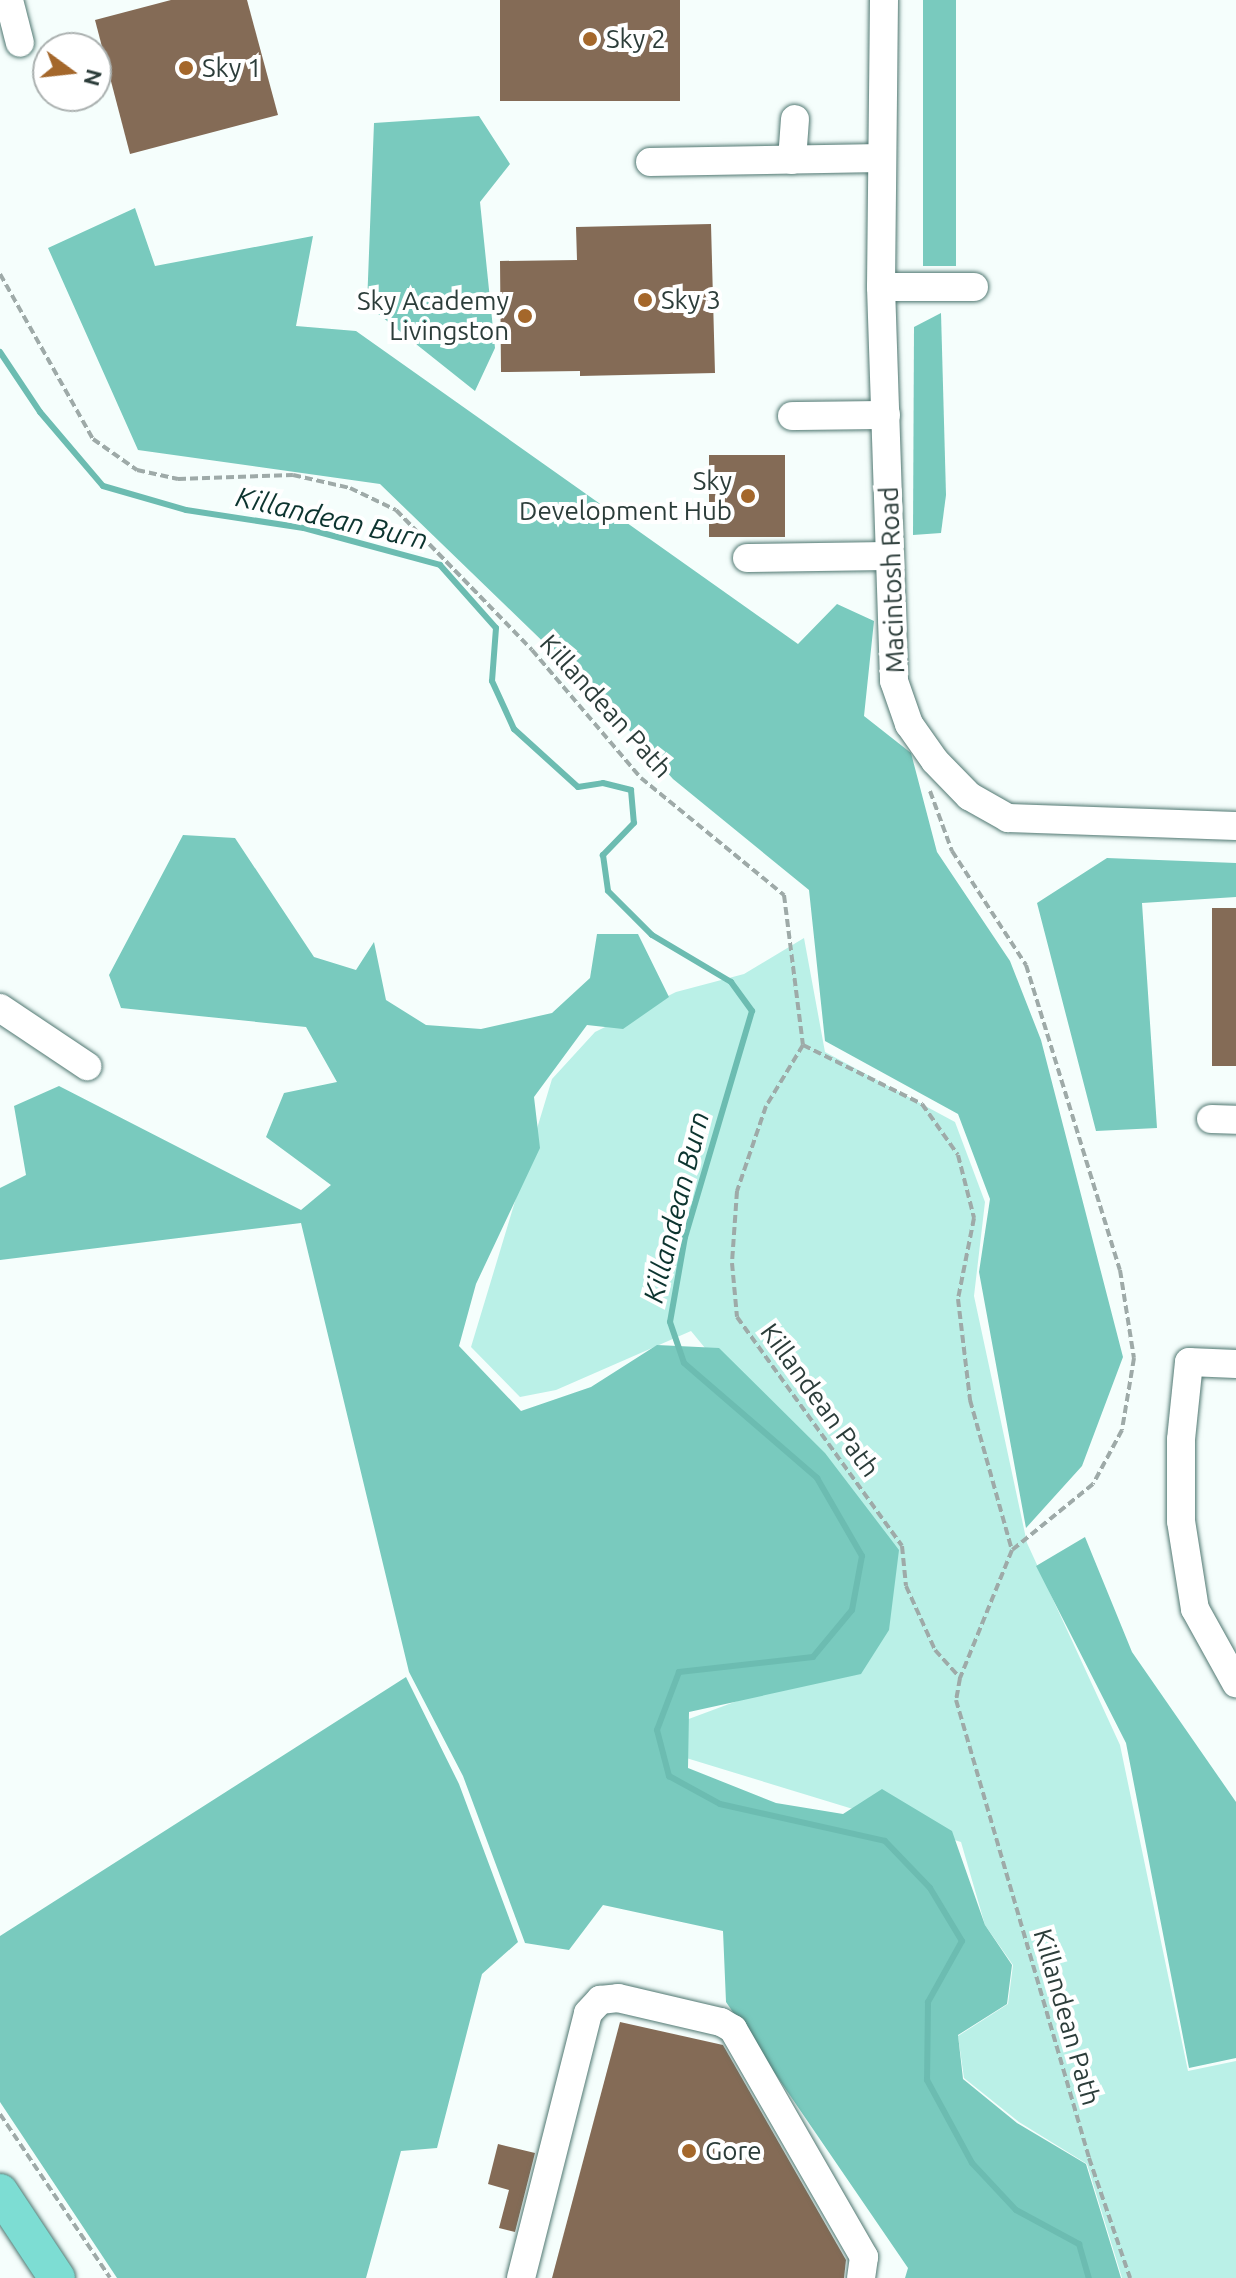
<!DOCTYPE html>
<style>
body{margin:0}
#map{position:relative;width:1236px;height:2278px;overflow:hidden;background:#f5fefc;font-family:Ubuntu,sans-serif}
div>[style]{position:absolute}
.green>*{inset:0;background:#baf0e7}
.forest>*{inset:0;background:#79cabe;transform-origin:0 0}
.stream>*{height:6px;margin:-3px;padding:0 3px;transform-origin:3px;border-radius:3px;background:#6cbcb1}
.building>*{inset:0;background:#846b56;transform-origin:0 0}
.path>*{height:4px;margin-top:-2px;transform-origin:0;background:repeating-linear-gradient(90deg,#9eaaa8 0 8px,transparent 0 12px)}
.roads{filter:drop-shadow(0 0 2px #517872) drop-shadow(0 0 2px #517872)}
.minor>*{height:28px;margin:-14px;padding:0 14px;transform-origin:14px;border-radius:14px;background:#fff}
.major>*{height:36px;margin:-18px;padding:0 18px;transform-origin:18px;border-radius:18px;background:#7dddd3}
.dots>*{width:22px;height:22px;translate:-50% -50%;box-sizing:border-box;border:4px solid #fff;border-radius:50%}
span{translate:-50% -50%;white-space:nowrap;text-align:center;line-height:1.15;-webkit-text-stroke:8px #fff;paint-order:stroke}
.poi-label{font-size:26px;color:#2c3d3a}
.left{translate:0 -50%;text-align:left}
.right{translate:-100% -50%;text-align:right}
.street-label{font-size:26px;color:#2c3d3a}
.water-label{font-size:28px;color:#0c342f;font-style:italic}
.north{position:absolute;left:32px;top:32px;width:80px;height:80px;box-sizing:border-box;background:#fff;border:2px solid #abb1b0;border-radius:50%;rotate:105deg;font-size:22px;font-weight:700;line-height:32px;text-align:center;color:#2c3d3a}
.north::after{content:'';display:block;margin:auto;width:28px;height:36px;background:#a4672b;clip-path:polygon(50% 0,100% 100%,50% 72%,0 100%)}
</style>
<div id="map">
<div class="green">
<div style="clip-path:polygon(804px 938px,825px 1052px,955px 1122px,985px 1202px,974px 1296px,1027px 1543px,1120px 1745px,1188px 2071px,1236px 2061px,1236px 2278px,1122px 2278px,1087px 2164px,1019px 2122px,964px 2078px,958px 2036px,1008px 2004px,1013px 1965px,985px 1925px,961px 1842px,683px 1757px,686px 1720px,834px 1665px,876px 1555px,691px 1331px,556px 1390px,520px 1397px,471px 1347px,552px 1079px,595px 1032px,676px 992px,744px 974px)"></div>
</div>
<div class="forest">
<div style="left:923px;top:0;width:33px;height:266px"></div>
<div style="clip-path:polygon(479px 116px,510px 164px,480px 202px,495px 348px,475px 391px,367px 305px,374px 123px)"></div>
<div style="clip-path:polygon(135px 208px,155px 266px,313px 236px,296px 326px,356px 331px,798px 644px,837px 604px,874px 621px,864px 716px,911px 753px,937px 852px,1010px 961px,1041px 1040px,1123px 1357px,1082px 1466px,1026px 1528px,979px 1272px,990px 1199px,958px 1114px,825px 1041px,809px 890px,673px 779px,595px 692px,380px 484px,138px 450px,48px 248px)"></div>
<div style="clip-path:polygon(941px 313px,946px 495px,941px 533px,913px 535px,914px 327px)"></div>
<div style="clip-path:polygon(183px 835px,235px 838px,314px 957px,356px 970px,374px 942px,386px 1000px,426px 1025px,481px 1029px,552px 1013px,590px 978px,597px 934px,638px 934px,669px 997px,623px 1029px,587px 1025px,534px 1097px,540px 1148px,476px 1284px,459px 1346px,521px 1411px,591px 1387px,657px 1345px,719px 1348px,825px 1453px,899px 1550px,889px 1630px,861px 1674px,689px 1712px,688px 1768px,776px 1803px,843px 1814px,882px 1789px,952px 1831px,985px 1925px,1012px 1965px,1007px 2004px,958px 2035px,963px 2079px,1017px 2123px,1086px 2164px,1121px 2278px,905px 2278px,908px 2268px,726px 2002px,723px 1931px,603px 1905px,569px 1950px,525px 1943px,463px 1776px,409px 1672px,301px 1223px,0 1260px,0 1188px,26px 1175px,14px 1106px,59px 1086px,301px 1210px,331px 1185px,266px 1137px,284px 1093px,337px 1082px,306px 1027px,121px 1008px,109px 975px)"></div>
<div style="clip-path:polygon(1107px 858px,1236px 863px,1236px 897px,1142px 903px,1157px 1128px,1096px 1131px,1037px 903px)"></div>
<div style="clip-path:polygon(1085px 1537px,1132px 1652px,1236px 1802px,1236px 2058px,1189px 2068px,1126px 1743px,1036px 1566px)"></div>
<div style="clip-path:polygon(406px 1677px,459px 1784px,518px 1942px,482px 1974px,437px 2148px,401px 2151px,366px 2278px,117px 2278px,0 2102px,0 1936px)"></div>
</div>
<div class="stream">
<div style="left:0;top:352px;width:72px;rotate:56.3deg"></div>
<div style="left:40px;top:412px;width:97px;rotate:49.6deg"></div>
<div style="left:103px;top:486px;width:86px;rotate:16.1deg"></div>
<div style="left:186px;top:510px;width:119px;rotate:8.7deg"></div>
<div style="left:304px;top:528px;width:141px;rotate:15.2deg"></div>
<div style="left:440px;top:565px;width:84px;rotate:48.4deg"></div>
<div style="left:496px;top:628px;width:53px;rotate:94.3deg"></div>
<div style="left:492px;top:681px;width:53px;rotate:65.4deg"></div>
<div style="left:514px;top:729px;width:86px;rotate:42.2deg"></div>
<div style="left:578px;top:787px;width:25px;rotate:-9deg"></div>
<div style="left:603px;top:783px;width:29px;rotate:14deg"></div>
<div style="left:631px;top:790px;width:33px;rotate:85deg"></div>
<div style="left:634px;top:823px;width:45px;rotate:134.1deg"></div>
<div style="left:603px;top:855px;width:36px;rotate:82deg"></div>
<div style="left:608px;top:891px;width:62px;rotate:45deg"></div>
<div style="left:652px;top:935px;width:92px;rotate:30.7deg"></div>
<div style="left:731px;top:982px;width:36px;rotate:54deg"></div>
<div style="left:752px;top:1011px;width:236px;rotate:106.5deg"></div>
<div style="left:685px;top:1237px;width:86px;rotate:100deg"></div>
<div style="left:670px;top:1322px;width:43px;rotate:71.1deg"></div>
<div style="left:684px;top:1363px;width:176px;rotate:40.8deg"></div>
<div style="left:817px;top:1478px;width:90px;rotate:60deg"></div>
<div style="left:862px;top:1556px;width:55px;rotate:100.5deg"></div>
<div style="left:852px;top:1610px;width:61px;rotate:129.7deg"></div>
<div style="left:813px;top:1657px;width:135px;rotate:173.6deg"></div>
<div style="left:679px;top:1672px;width:62px;rotate:110.8deg"></div>
<div style="left:657px;top:1730px;width:48px;rotate:75.4deg"></div>
<div style="left:669px;top:1776px;width:58px;rotate:28.8deg"></div>
<div style="left:720px;top:1804px;width:169px;rotate:12.6deg"></div>
<div style="left:885px;top:1841px;width:65px;rotate:46.2deg"></div>
<div style="left:930px;top:1888px;width:62px;rotate:58.9deg"></div>
<div style="left:962px;top:1941px;width:70px;rotate:119.1deg"></div>
<div style="left:928px;top:2002px;width:78px;rotate:90.7deg"></div>
<div style="left:927px;top:2080px;width:94px;rotate:61.5deg"></div>
<div style="left:972px;top:2163px;width:64px;rotate:46.9deg"></div>
<div style="left:1016px;top:2210px;width:72px;rotate:28.4deg"></div>
<div style="left:1079px;top:2244px;width:35px;rotate:74deg"></div>
</div>
<div class="building">
<div style="clip-path:polygon(171px 0,247px 0,278px 115px,130px 154px,95px 20px)"></div>
<div style="left:500px;top:0;width:180px;height:101px"></div>
<div style="clip-path:polygon(711px 224px,715px 373px,580px 376px,580px 371px,501px 372px,500px 261px,577px 260px,576px 227px)"></div>
<div style="left:709px;top:455px;width:76px;height:82px"></div>
<div style="left:1212px;top:908px;width:24px;height:158px"></div>
<div style="clip-path:polygon(620px 2022px,723px 2045px,846px 2260px,844px 2278px,552px 2278px)"></div>
<div style="clip-path:polygon(498px 2144px,535px 2153px,515px 2232px,499px 2228px,509px 2190px,488px 2184px)"></div>
</div>
<div class="path">
<div style="left:0;top:274px;width:189px;rotate:60.6deg"></div>
<div style="left:93px;top:439px;width:54px;rotate:35.2deg"></div>
<div style="left:137px;top:470px;width:42px;rotate:12.4deg"></div>
<div style="left:178px;top:479px;width:115px;rotate:-2deg"></div>
<div style="left:293px;top:475px;width:58px;rotate:12.8deg"></div>
<div style="left:350px;top:488px;width:51px;rotate:25.6deg"></div>
<div style="left:396px;top:510px;width:195px;rotate:45.8deg"></div>
<div style="left:532px;top:650px;width:168px;rotate:49.6deg"></div>
<div style="left:641px;top:778px;width:185px;rotate:39.3deg"></div>
<div style="left:784px;top:895px;width:151px;rotate:82.8deg"></div>
<div style="left:803px;top:1045px;width:71px;rotate:121.2deg"></div>
<div style="left:766px;top:1106px;width:90px;rotate:108.8deg"></div>
<div style="left:737px;top:1191px;width:72px;rotate:94deg"></div>
<div style="left:732px;top:1263px;width:54px;rotate:84.7deg"></div>
<div style="left:737px;top:1317px;width:282px;rotate:54.2deg"></div>
<div style="left:902px;top:1546px;width:40px;rotate:84.3deg"></div>
<div style="left:906px;top:1586px;width:70px;rotate:65.6deg"></div>
<div style="left:935px;top:1650px;width:38px;rotate:48deg"></div>
<div style="left:960px;top:1678px;width:22px;rotate:100deg"></div>
<div style="left:956px;top:1700px;width:477px;rotate:73.8deg"></div>
<div style="left:1089px;top:2158px;width:127px;rotate:71.1deg"></div>
<div style="left:930px;top:791px;width:64px;rotate:69.9deg"></div>
<div style="left:952px;top:851px;width:136px;rotate:57deg"></div>
<div style="left:1026px;top:965px;width:319px;rotate:72.9deg"></div>
<div style="left:1120px;top:1270px;width:89px;rotate:81deg"></div>
<div style="left:1134px;top:1358px;width:73px;rotate:99.5deg"></div>
<div style="left:1122px;top:1430px;width:61px;rotate:118.2deg"></div>
<div style="left:1093px;top:1484px;width:104px;rotate:140.8deg"></div>
<div style="left:1012px;top:1550px;width:138px;rotate:112.1deg"></div>
<div style="left:803px;top:1045px;width:133px;rotate:26.4deg"></div>
<div style="left:922px;top:1104px;width:62px;rotate:54.8deg"></div>
<div style="left:958px;top:1155px;width:65px;rotate:75.7deg"></div>
<div style="left:974px;top:1218px;width:83px;rotate:101.2deg"></div>
<div style="left:958px;top:1299px;width:102px;rotate:83.2deg"></div>
<div style="left:970px;top:1400px;width:156px;rotate:74.4deg"></div>
<div style="left:0;top:2114px;width:197px;rotate:56.1deg"></div>
</div>
<div class="roads">
<div class="minor">
<div style="left:9px;top:0;width:44px;rotate:75.7deg"></div>
<div style="left:884px;top:0;width:287px;rotate:90.6deg"></div>
<div style="left:881px;top:287px;width:394px;rotate:88.1deg"></div>
<div style="left:894px;top:681px;width:46px;rotate:70.8deg"></div>
<div style="left:909px;top:724px;width:45px;rotate:54.9deg"></div>
<div style="left:935px;top:761px;width:49px;rotate:45.8deg"></div>
<div style="left:969px;top:796px;width:45px;rotate:29.4deg"></div>
<div style="left:1008px;top:818px;width:228px;rotate:2deg"></div>
<div style="left:792px;top:160px;width:41px;rotate:-85.8deg"></div>
<div style="left:650px;top:162px;width:232px;rotate:-1deg"></div>
<div style="left:881px;top:287px;width:93px"></div>
<div style="left:792px;top:416px;width:94px;rotate:-0.6deg"></div>
<div style="left:747px;top:558px;width:143px;rotate:-0.8deg"></div>
<div style="left:0;top:1008px;width:105px;rotate:33.7deg"></div>
<div style="left:1211px;top:1119px;width:25px;rotate:2deg"></div>
<div style="left:1236px;top:1364px;width:47px;rotate:-177.6deg"></div>
<div style="left:1189px;top:1362px;width:78px;rotate:95.9deg"></div>
<div style="left:1181px;top:1440px;width:81px;rotate:90deg"></div>
<div style="left:1181px;top:1521px;width:89px;rotate:81deg"></div>
<div style="left:1195px;top:1609px;width:85px;rotate:61deg"></div>
<div style="left:521px;top:2278px;width:273px;rotate:-75.8deg"></div>
<div style="left:588px;top:2013px;width:18px;rotate:-47deg"></div>
<div style="left:600px;top:2000px;width:18px;rotate:-6deg"></div>
<div style="left:618px;top:1998px;width:106px;rotate:13.1deg"></div>
<div style="left:721px;top:2022px;width:14px;rotate:30deg"></div>
<div style="left:733px;top:2029px;width:263px;rotate:60.1deg"></div>
<div style="left:864px;top:2257px;width:21px;rotate:98deg"></div>
</div>
<div class="major">
<div style="left:0;top:2192px;width:103px;rotate:56.5deg"></div>
</div>
</div>
<div class="dots">
<div style="left:590px;top:39px;background:#a4672b"></div>
<div style="left:186px;top:68px;background:#a4672b"></div>
<div style="left:645px;top:300px;background:#a4672b"></div>
<div style="left:525px;top:316px;background:#a4672b"></div>
<div style="left:748px;top:496px;background:#a4672b"></div>
<div style="left:689px;top:2151px;background:#a4672b"></div>
</div>
<div class="poi-label">
<span class="left" style="left:606px;top:39px">Sky 2</span>
<span class="left" style="left:202px;top:68px">Sky 1</span>
<span class="left" style="left:661px;top:300px">Sky 3</span>
<span class="right" style="left:509px;top:316px">Sky Academy<br>Livingston</span>
<span class="right" style="left:732px;top:496px">Sky<br>Development Hub</span>
<span class="left" style="left:705px;top:2151px">Gore</span>
</div>
<div class="street-label">
<span style="left:892px;top:580px;rotate:-92deg">Macintosh Road</span>
<span style="left:606px;top:706px;rotate:48deg">Killandean Path</span>
<span style="left:820px;top:1400px;rotate:54deg">Killandean Path</span>
<span style="left:1067px;top:2017px;rotate:74deg">Killandean Path</span>
</div>
<div class="water-label">
<span style="left:332px;top:518px;rotate:13deg">Killandean Burn</span>
<span style="left:676px;top:1207px;rotate:-76deg">Killandean Burn</span>
</div>
<div class="north">N</div>
</div>
